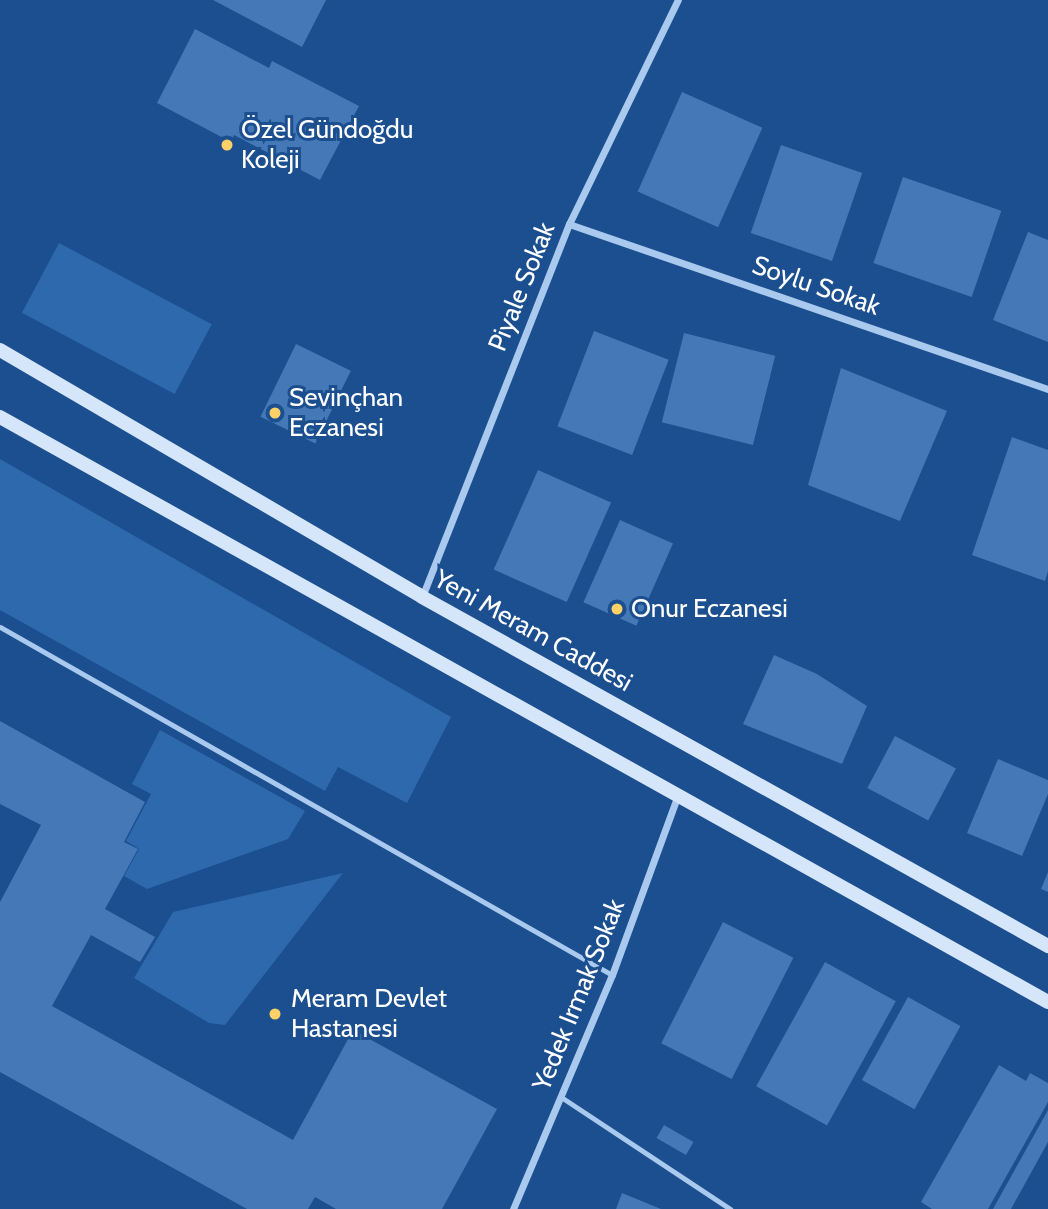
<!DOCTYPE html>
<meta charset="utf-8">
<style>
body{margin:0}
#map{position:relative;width:1048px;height:1209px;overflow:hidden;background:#1b4f8f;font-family:Cabin,sans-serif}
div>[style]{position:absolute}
.green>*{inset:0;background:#2e69ad;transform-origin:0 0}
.building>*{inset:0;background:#4478b7;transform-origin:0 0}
.lane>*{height:5px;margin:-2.5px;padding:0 2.5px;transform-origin:2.5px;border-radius:2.5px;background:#a9c9ee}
.street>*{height:7px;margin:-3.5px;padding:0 3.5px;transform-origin:3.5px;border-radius:3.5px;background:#a9c9ee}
.secondary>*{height:14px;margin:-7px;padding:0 7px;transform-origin:7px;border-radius:7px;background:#d6e6fa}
.dots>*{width:19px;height:19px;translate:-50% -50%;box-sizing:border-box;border:4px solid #1b4f8f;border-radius:50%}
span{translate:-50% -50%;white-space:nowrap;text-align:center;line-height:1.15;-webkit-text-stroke:6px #1b4f8f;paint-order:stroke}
.poi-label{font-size:26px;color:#fff}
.left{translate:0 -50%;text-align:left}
.street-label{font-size:26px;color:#fff}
</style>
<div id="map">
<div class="green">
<div style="left:59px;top:243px;width:173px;height:79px;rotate:28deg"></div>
<div style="clip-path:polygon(0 459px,451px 717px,407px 803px,338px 767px,325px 791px,0 610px)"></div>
<div style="clip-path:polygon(160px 730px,305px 811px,288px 839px,147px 889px,124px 876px,139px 849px,126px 841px,151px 794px,132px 784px)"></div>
<div style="clip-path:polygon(343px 873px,225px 1025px,209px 1023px,134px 978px,173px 912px)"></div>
</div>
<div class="building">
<div style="clip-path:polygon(213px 0,326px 0,302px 47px)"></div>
<div style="clip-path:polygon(195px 29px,269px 68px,272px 61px,359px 106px,320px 180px,234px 135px,231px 142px,157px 103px)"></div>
<div style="left:682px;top:92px;width:88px;height:109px;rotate:24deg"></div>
<div style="left:781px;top:145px;width:86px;height:93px;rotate:19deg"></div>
<div style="left:903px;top:177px;width:104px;height:91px;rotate:19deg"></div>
<div style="clip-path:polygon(1028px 232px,1048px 240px,1048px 342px,993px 320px)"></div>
<div style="left:594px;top:331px;width:80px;height:102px;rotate:21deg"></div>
<div style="left:684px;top:333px;width:94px;height:92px;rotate:14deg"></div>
<div style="left:296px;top:344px;width:61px;height:81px;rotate:26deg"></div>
<div style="clip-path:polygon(841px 368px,947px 411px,900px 521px,808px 485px)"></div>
<div style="clip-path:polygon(1012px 437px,1048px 450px,1048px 571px,1045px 581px,972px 555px)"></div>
<div style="left:538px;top:470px;width:80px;height:109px;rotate:24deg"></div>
<div style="left:620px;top:520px;width:58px;height:90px;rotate:24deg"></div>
<div style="clip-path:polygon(774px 655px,817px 674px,867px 706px,842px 764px,743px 724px)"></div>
<div style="clip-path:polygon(0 721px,145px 802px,124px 842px,138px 849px,105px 909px,155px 937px,140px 962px,91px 935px,52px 1006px,293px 1140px,353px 1030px,497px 1109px,442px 1209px,336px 1209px,315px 1197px,308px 1209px,247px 1209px,0 1072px,0 902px,41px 825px,0 804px)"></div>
<div style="left:895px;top:736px;width:69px;height:59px;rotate:28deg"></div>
<div style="clip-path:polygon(998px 759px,1048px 780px,1048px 794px,1022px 856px,967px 833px)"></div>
<div style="clip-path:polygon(1048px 872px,1048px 892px,1041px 889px)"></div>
<div style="left:723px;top:922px;width:79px;height:136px;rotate:27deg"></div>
<div style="left:825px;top:962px;width:81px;height:142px;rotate:29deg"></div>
<div style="left:908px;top:997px;width:60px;height:95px;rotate:29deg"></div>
<div style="clip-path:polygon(999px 1065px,1026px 1081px,1030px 1073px,1048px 1083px,1048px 1102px,988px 1209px,932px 1209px,921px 1202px)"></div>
<div style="clip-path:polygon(1048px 1110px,1048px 1142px,1011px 1209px,993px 1209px)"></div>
<div style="left:664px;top:1125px;width:34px;height:15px;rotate:30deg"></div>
<div style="clip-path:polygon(622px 1193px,661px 1209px,616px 1209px)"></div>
</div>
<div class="lane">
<div style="left:0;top:627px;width:704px;rotate:29.62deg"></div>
<div style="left:561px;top:1097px;width:203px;rotate:33.5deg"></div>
</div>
<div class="street">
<div style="left:569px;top:224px;width:507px;rotate:19.01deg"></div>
<div style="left:422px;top:597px;width:401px;rotate:-68.5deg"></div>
<div style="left:569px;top:224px;width:249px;rotate:-64.1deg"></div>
<div style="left:513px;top:1209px;width:254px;rotate:-67.1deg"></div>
<div style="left:612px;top:975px;width:192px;rotate:-69.9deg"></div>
</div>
<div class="secondary">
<div style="left:0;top:350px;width:489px;rotate:30.3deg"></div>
<div style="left:422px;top:597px;width:717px;rotate:29.14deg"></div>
<div style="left:0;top:417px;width:1200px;rotate:29.17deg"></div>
</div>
<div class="dots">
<div style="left:227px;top:145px;background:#ffd166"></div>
<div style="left:275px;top:413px;background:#ffd166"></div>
<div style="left:617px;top:609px;background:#ffd166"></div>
<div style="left:275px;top:1014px;background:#ffd166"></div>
</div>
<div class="poi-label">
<span class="left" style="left:241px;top:145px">Özel Gündoğdu<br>Koleji</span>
<span class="left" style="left:289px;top:413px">Sevinçhan<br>Eczanesi</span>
<span class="left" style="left:631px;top:609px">Onur Eczanesi</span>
<span class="left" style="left:291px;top:1014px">Meram Devlet<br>Hastanesi</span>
</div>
<div class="street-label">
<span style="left:816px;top:286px;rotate:19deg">Soylu Sokak</span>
<span style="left:522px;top:287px;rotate:-68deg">Piyale Sokak</span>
<span style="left:533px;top:631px;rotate:29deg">Yeni Meram Caddesi</span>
<span style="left:579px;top:995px;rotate:-68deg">Yedek Irmak Sokak</span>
</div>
</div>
